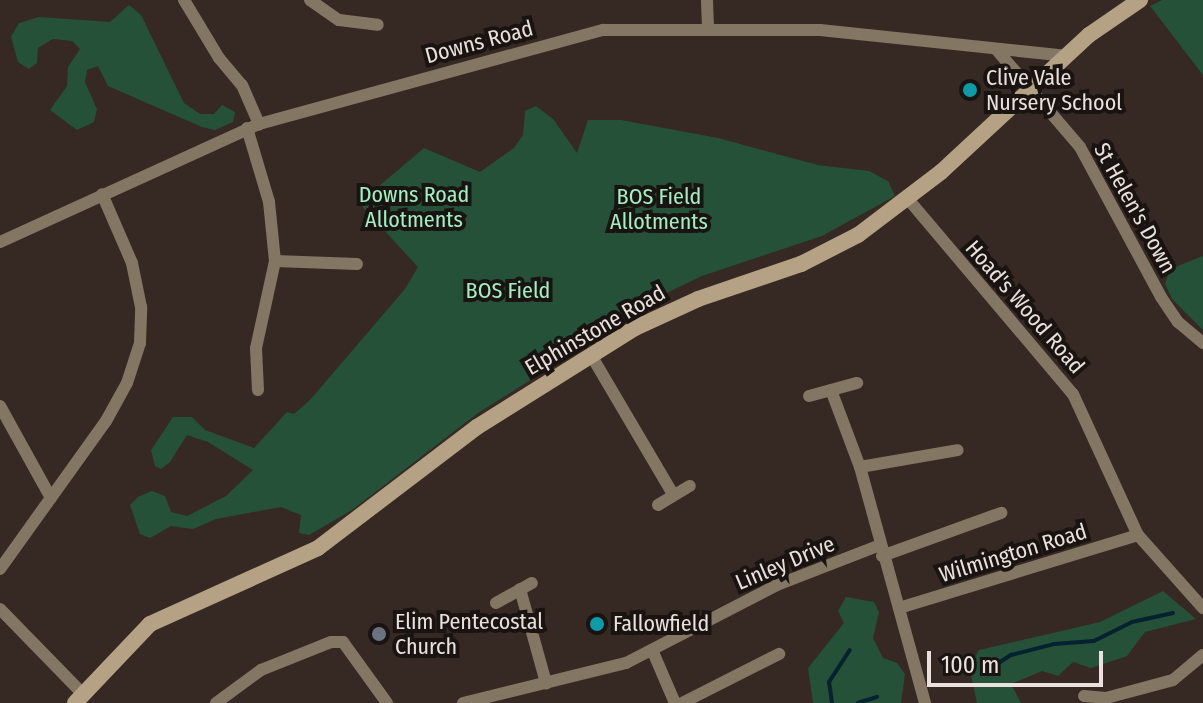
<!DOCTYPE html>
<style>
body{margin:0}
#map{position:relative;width:1203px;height:703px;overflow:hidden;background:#362923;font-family:"Fira Sans Condensed",sans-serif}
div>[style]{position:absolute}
.green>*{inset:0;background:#245138}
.stream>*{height:4px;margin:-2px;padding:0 2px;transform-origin:2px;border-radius:2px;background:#06212f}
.street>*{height:12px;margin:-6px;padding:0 6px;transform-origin:6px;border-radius:6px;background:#837764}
.secondary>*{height:16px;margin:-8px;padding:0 8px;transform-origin:8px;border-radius:8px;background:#b5a183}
.dots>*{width:22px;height:22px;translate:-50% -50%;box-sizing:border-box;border:4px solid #191411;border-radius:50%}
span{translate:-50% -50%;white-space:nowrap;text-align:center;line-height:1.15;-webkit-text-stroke:8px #191411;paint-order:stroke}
.street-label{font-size:22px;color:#eae1dd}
.poi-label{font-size:22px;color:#eae1dd}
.left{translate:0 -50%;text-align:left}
.park-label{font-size:22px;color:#a3efc1}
.scale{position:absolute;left:927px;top:651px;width:176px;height:36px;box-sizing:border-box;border:4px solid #eae1dd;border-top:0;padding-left:10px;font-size:24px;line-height:28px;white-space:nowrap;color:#eae1dd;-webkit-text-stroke:6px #191411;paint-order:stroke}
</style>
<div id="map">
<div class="green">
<div style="clip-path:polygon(1162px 0,1203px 0,1203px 75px,1150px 6px)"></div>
<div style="clip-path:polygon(129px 5px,141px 15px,184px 103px,200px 114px,214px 114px,222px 105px,235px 112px,233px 122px,215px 130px,202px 127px,108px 86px,98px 66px,87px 70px,85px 82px,97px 109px,94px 122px,77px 130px,50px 110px,67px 86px,68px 67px,80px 49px,72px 41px,53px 39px,38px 48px,37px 63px,29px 69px,18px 62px,11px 37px,19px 23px,39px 17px,110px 22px)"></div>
<div style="clip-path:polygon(536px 106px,553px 119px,577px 153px,588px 120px,621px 120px,718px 138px,818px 165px,869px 171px,888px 181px,895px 196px,822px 236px,702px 276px,633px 309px,634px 315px,478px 413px,352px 510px,309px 535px,299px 533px,301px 515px,281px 507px,216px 519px,193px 529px,171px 526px,150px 538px,140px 534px,130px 505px,138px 497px,152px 491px,165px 496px,171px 512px,187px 516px,226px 496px,253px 470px,208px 442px,187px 435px,170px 462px,161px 469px,155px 466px,151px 450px,173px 417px,192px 417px,205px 430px,254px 448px,287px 412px,294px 414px,310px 400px,405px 289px,418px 267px,359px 203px,424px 148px,480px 172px,514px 148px,523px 135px,525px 111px)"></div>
<div style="clip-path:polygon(1203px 256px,1203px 330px,1172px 299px,1165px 284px,1170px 269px)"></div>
<div style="clip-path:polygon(1163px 591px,1196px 619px,1145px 632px,1127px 656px,1091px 668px,1073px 662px,1058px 676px,1042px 671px,1011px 684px,1021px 703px,977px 703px,969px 666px,979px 650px,1100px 622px)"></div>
<div style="clip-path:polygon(846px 597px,874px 602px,879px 612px,873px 638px,883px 658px,897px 663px,905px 674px,901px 703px,813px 703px,808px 668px,844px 623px,838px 611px)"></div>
</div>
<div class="stream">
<div style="left:997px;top:664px;width:17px;rotate:-33deg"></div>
<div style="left:1011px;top:655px;width:44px;rotate:-14.3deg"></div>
<div style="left:1054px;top:644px;width:40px;rotate:-4.3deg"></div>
<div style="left:1094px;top:641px;width:42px;rotate:-26.6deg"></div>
<div style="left:1132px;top:622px;width:42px;rotate:-12.4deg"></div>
<div style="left:832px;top:703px;width:21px;rotate:-98deg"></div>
<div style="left:829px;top:682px;width:38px;rotate:-57deg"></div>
<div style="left:858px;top:703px;width:20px;rotate:-18deg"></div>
</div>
<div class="street">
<div style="left:184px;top:0;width:68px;rotate:58.9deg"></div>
<div style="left:219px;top:58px;width:35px;rotate:50deg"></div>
<div style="left:242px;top:85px;width:43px;rotate:66.4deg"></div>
<div style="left:310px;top:0;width:35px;rotate:35deg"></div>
<div style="left:339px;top:20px;width:39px;rotate:7deg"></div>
<div style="left:707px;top:0;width:30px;rotate:88deg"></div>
<div style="left:996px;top:49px;width:129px;rotate:49.4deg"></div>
<div style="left:1080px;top:147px;width:170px;rotate:61.6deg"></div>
<div style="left:1161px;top:297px;width:30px;rotate:56deg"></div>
<div style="left:1178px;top:322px;width:33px;rotate:40deg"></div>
<div style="left:247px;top:128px;width:77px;rotate:73.4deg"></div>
<div style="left:269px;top:202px;width:59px;rotate:84.2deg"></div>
<div style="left:275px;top:261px;width:89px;rotate:102.3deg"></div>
<div style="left:256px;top:348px;width:42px;rotate:87.3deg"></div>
<div style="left:908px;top:199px;width:255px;rotate:49.8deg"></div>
<div style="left:1073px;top:394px;width:155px;rotate:65.3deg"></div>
<div style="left:1138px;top:535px;width:98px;rotate:48.3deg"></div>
<div style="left:0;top:242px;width:285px;rotate:-24.5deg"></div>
<div style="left:259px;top:124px;width:357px;rotate:-15.3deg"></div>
<div style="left:603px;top:30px;width:217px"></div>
<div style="left:820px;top:30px;width:249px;rotate:6deg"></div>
<div style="left:275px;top:261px;width:82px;rotate:2.1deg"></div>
<div style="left:591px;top:355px;width:161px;rotate:59.5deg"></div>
<div style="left:831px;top:390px;width:82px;rotate:69.4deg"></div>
<div style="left:860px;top:467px;width:245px;rotate:74.6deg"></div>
<div style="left:809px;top:396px;width:50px;rotate:-15.2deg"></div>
<div style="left:0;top:406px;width:105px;rotate:61deg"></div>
<div style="left:860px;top:467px;width:99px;rotate:-9.8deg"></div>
<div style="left:658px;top:505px;width:37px;rotate:-31deg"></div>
<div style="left:882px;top:556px;width:127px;rotate:-19.9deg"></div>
<div style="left:0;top:569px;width:182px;rotate:-54.4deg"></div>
<div style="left:106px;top:421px;width:43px;rotate:-61.1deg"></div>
<div style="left:127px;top:383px;width:42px;rotate:-72deg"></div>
<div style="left:140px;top:343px;width:36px;rotate:-88deg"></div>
<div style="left:141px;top:307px;width:45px;rotate:-101.6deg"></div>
<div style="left:132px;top:263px;width:75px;rotate:-113.5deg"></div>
<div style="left:520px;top:589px;width:98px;rotate:74.5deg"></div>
<div style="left:496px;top:603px;width:41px;rotate:-29.1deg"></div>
<div style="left:899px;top:608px;width:250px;rotate:-17deg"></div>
<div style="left:0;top:609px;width:117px;rotate:45.7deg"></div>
<div style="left:653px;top:652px;width:56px;rotate:66.7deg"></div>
<div style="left:1084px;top:696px;width:22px;rotate:5deg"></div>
<div style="left:1106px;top:698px;width:69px;rotate:-15deg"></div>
<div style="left:1173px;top:680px;width:39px;rotate:-40deg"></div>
<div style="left:216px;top:703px;width:56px;rotate:-36.3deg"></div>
<div style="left:261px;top:670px;width:75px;rotate:-21.8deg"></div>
<div style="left:331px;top:642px;width:12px"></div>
<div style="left:343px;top:642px;width:75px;rotate:54.2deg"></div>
<div style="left:463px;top:703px;width:168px;rotate:-13.8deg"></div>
<div style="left:626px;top:663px;width:170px;rotate:-27.3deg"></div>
<div style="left:777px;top:585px;width:110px;rotate:-21.2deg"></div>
<div style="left:682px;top:703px;width:109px;rotate:-26.8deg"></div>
</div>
<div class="secondary">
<div style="left:75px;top:703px;width:109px;rotate:-46.5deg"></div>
<div style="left:150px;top:624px;width:184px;rotate:-24.3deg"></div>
<div style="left:318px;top:548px;width:200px;rotate:-37.3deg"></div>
<div style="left:477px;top:427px;width:186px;rotate:-32.1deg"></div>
<div style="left:635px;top:328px;width:69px;rotate:-24.7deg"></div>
<div style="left:698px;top:299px;width:109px;rotate:-18.8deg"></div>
<div style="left:801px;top:264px;width:64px;rotate:-27deg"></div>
<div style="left:858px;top:235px;width:104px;rotate:-37.2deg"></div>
<div style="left:941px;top:172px;width:202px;rotate:-42.8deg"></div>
<div style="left:1089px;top:35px;width:62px;rotate:-34.5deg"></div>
</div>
<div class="dots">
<div style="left:970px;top:90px;background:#0f9aa8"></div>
<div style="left:597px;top:624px;background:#0f9aa8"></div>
<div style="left:379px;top:634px;background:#6b7280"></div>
</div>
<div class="street-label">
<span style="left:479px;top:42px;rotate:-15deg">Downs Road</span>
<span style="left:1135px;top:208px;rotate:61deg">St Helen's Down</span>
<span style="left:1025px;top:307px;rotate:49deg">Hoad's Wood Road</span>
<span style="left:595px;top:330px;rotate:-30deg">Elphinstone Road</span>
<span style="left:1013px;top:553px;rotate:-17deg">Wilmington Road</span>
<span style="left:785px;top:563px;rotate:-23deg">Linley Drive</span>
</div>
<div class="poi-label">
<span class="left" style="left:986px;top:90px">Clive Vale<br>Nursery School</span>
<span class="left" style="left:395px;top:634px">Elim Pentecostal<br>Church</span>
<span class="left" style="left:613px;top:624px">Fallowfield</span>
</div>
<div class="park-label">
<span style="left:414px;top:207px">Downs Road<br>Allotments</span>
<span style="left:659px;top:209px">BOS Field<br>Allotments</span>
<span style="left:508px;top:291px">BOS Field</span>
</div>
<div class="scale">100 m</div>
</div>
